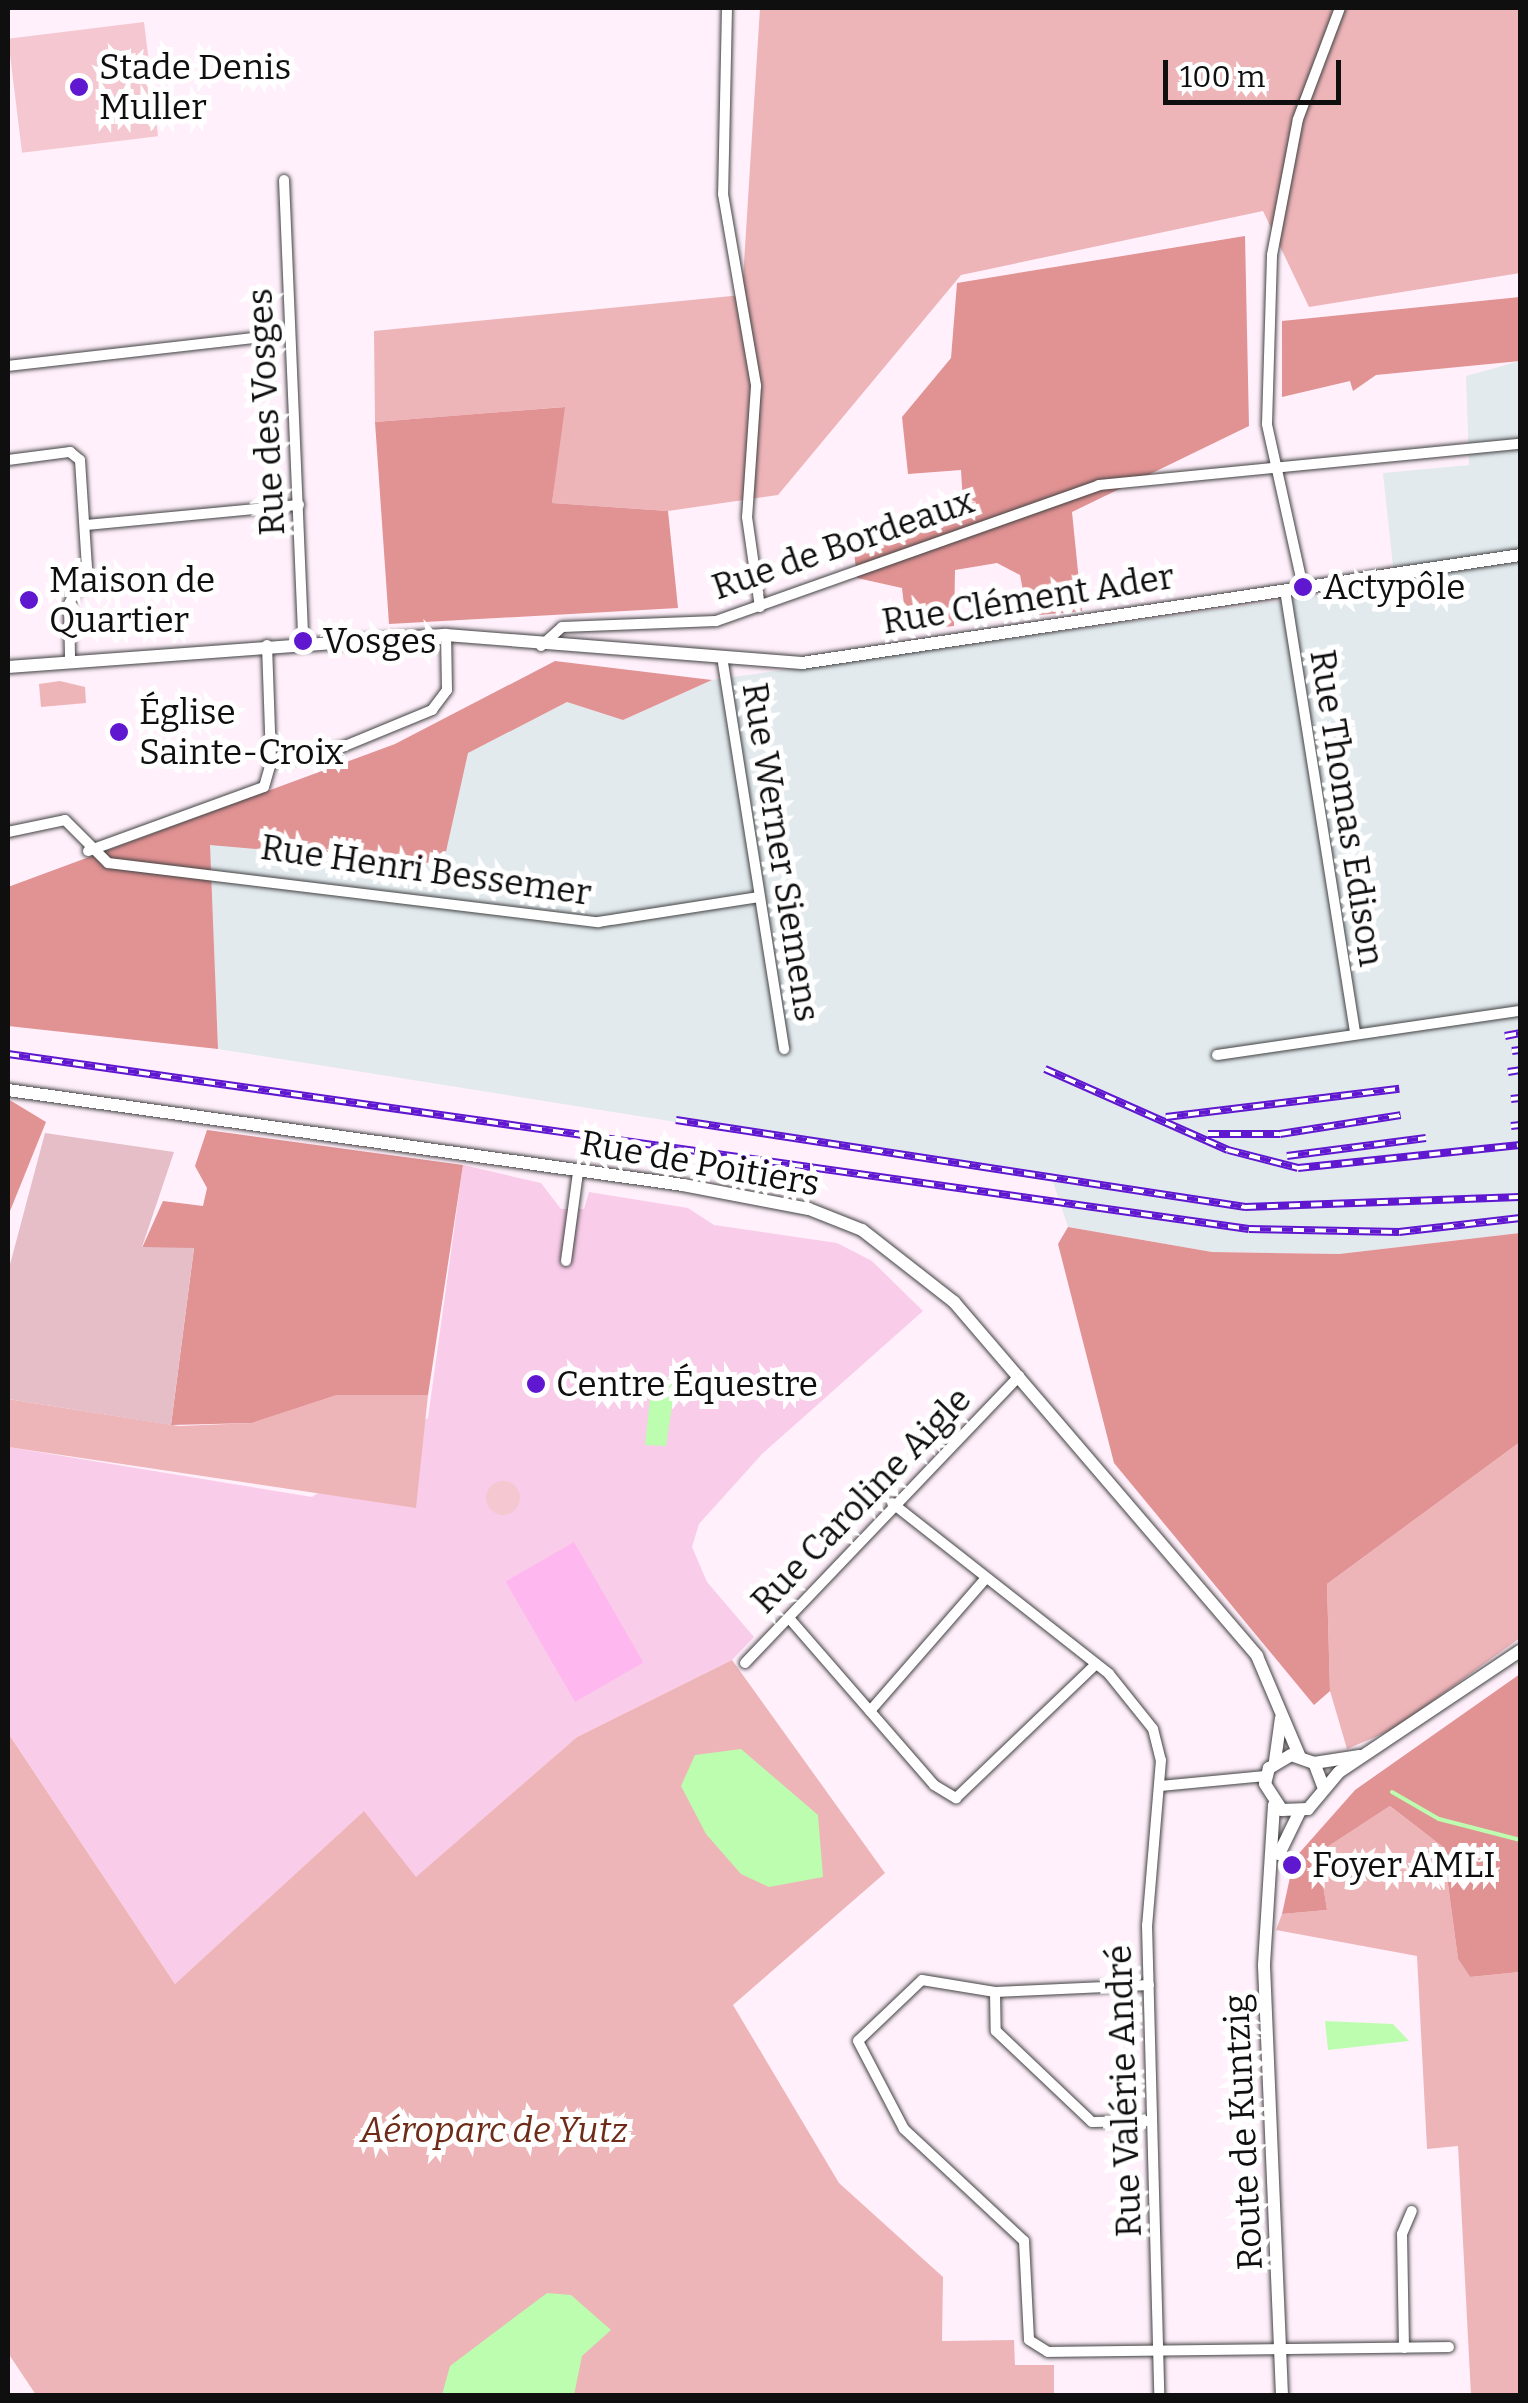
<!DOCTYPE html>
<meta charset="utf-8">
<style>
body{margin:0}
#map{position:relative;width:1528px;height:2403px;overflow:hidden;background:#fff0fb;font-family:Bitter,serif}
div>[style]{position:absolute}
.industrial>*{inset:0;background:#e2eaee}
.farmland>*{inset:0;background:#f9cde9}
.green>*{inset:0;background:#eeb5b9}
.forest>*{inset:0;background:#e19293}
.sand>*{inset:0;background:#ffb8ef;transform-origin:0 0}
.cemetery>*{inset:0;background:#e5bec7}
.pitch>*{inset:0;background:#f5c8d1;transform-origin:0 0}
.round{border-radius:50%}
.water>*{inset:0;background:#bdfdaf}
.stream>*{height:4px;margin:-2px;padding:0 2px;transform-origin:2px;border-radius:2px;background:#bdfdaf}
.roads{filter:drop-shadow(0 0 2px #424242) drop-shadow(0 0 2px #424242)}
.minor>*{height:10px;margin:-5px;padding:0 5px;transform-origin:5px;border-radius:5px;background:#fff}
.tertiary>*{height:12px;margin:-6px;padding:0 6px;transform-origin:6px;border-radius:6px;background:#fff}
.rail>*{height:8px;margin-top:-4px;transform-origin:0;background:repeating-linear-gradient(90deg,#fff 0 11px,#5f17cf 0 22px);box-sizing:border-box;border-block:2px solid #5f17cf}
.dots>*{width:28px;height:28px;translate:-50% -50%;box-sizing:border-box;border:5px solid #fff;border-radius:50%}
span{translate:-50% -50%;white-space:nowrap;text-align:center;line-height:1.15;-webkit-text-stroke:10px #fff;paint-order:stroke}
.poi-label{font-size:35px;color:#0f0f0f}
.left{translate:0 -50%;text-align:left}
.street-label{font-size:35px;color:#0f0f0f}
.park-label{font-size:35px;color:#6e2b17;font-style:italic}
.frame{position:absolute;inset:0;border:10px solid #0f0f0f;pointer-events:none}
.scale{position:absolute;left:1163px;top:60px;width:178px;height:45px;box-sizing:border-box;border:5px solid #0f0f0f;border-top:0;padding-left:12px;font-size:30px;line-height:35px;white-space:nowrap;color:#0f0f0f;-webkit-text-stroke:8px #fff;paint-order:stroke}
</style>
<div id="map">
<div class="industrial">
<div style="clip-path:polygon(1520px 361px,1520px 1233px,1339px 1254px,1212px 1252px,1068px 1227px,1053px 1182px,218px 1049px,209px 844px,442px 865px,467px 753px,567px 702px,623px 720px,712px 680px,1395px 585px,1383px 473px,1469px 465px,1466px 376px)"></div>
</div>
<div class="farmland">
<div style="clip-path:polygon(463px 1165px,541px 1183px,561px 1209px,584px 1209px,589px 1192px,688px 1208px,714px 1225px,837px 1243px,872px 1261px,923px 1311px,762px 1454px,699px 1524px,692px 1547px,707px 1582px,754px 1637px,732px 1660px,577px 1737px,416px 1878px,363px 1812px,175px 1984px,8px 1733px,8px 1447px,312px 1497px,428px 1418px)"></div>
</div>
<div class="green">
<div style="clip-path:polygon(760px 8px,1520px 8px,1520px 273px,1309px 307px,1263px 211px,961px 275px,778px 495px,668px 511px,552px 503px,564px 407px,375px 422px,374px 331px,742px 295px)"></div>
<div style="clip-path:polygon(60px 681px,85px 687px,86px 703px,41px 707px,39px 684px)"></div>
<div style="clip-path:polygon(337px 1395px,428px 1395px,416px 1508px,8px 1447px,8px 1399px,179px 1426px,252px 1423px)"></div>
<div style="clip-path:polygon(1520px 1442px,1520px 1638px,1394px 1729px,1347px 1749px,1330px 1691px,1327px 1584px)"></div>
<div style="clip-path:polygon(732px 1660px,885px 1873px,733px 2005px,839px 2183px,943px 2277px,942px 2341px,1014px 2340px,1015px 2365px,1054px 2365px,1054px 2395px,36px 2395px,8px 2353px,8px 1733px,175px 1984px,364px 1811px,416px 1877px,577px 1737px)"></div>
<div style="clip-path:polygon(1390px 1806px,1443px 1847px,1458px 1959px,1470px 1977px,1520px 1972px,1520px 2395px,1471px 2395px,1458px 2146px,1427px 2149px,1417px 1956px,1276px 1930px,1282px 1914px,1327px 1910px,1318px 1853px)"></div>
</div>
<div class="forest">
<div style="clip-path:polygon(1245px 236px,1249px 426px,1072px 512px,1082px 611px,1028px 616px,1020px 575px,997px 563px,955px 570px,954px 626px,907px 631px,902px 588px,857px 578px,854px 552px,963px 503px,961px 470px,908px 474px,902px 417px,951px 358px,957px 283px)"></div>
<div style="clip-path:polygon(1520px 297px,1520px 361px,1376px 375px,1353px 391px,1350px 381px,1282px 397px,1282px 321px)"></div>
<div style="clip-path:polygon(565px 407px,552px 503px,668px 511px,678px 608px,389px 624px,375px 422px)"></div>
<div style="clip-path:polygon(555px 661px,712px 680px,623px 720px,567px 702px,468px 753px,443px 865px,210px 845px,218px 1049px,8px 1026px,8px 887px,395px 744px)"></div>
<div style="clip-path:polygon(8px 1099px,46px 1122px,8px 1216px)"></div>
<div style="clip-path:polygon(207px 1130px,463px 1165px,428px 1395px,337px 1395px,252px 1423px,171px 1425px,194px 1248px,142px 1248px,163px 1201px,203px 1206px,207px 1188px,195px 1166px)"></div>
<div style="clip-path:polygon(1068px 1227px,1212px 1252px,1339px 1254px,1520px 1233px,1520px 1442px,1327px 1584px,1330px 1691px,1314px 1705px,1114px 1463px,1058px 1244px)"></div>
<div style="clip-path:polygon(1520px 1674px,1520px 1972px,1470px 1977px,1458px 1959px,1443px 1847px,1390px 1806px,1318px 1853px,1327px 1910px,1282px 1914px,1294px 1859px,1355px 1790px)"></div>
</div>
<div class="sand">
<div style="left:574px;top:1542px;width:139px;height:79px;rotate:60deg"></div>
</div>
<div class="cemetery">
<div style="clip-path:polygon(45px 1133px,174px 1152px,142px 1247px,194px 1248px,171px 1425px,8px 1399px,8px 1272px)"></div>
</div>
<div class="pitch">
<div style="left:144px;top:22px;width:115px;height:137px;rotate:83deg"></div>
<div class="round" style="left:486px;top:1481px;width:34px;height:34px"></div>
</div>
<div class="water">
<div style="clip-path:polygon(676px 1379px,666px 1446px,645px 1445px,652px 1381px)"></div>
<div style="clip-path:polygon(741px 1749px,818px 1815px,823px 1877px,769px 1887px,741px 1874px,706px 1834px,681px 1786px,695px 1755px)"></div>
<div style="clip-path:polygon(1325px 2021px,1393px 2024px,1409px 2041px,1328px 2050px)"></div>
<div style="clip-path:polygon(547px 2293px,571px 2295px,611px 2330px,582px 2356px,574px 2395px,442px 2395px,450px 2366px)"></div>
</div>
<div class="stream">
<div style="left:1392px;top:1792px;width:54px;rotate:29.9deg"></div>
<div style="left:1439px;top:1819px;width:84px;rotate:14.5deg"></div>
</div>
<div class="roads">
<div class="minor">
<div style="left:727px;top:8px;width:186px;rotate:91.2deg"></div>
<div style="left:723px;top:194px;width:195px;rotate:80.2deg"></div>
<div style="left:756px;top:386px;width:131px;rotate:93.9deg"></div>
<div style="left:747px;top:517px;width:91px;rotate:81.8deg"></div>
<div style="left:284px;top:180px;width:461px;rotate:87.6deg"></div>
<div style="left:8px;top:366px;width:282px;rotate:-6.5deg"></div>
<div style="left:8px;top:460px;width:63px;rotate:-7.4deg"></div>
<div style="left:70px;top:452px;width:13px;rotate:39deg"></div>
<div style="left:80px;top:460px;width:108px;rotate:86.3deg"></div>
<div style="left:87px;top:568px;width:40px;rotate:116.6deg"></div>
<div style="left:69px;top:604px;width:54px;rotate:88.9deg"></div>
<div style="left:86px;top:525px;width:214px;rotate:-5.4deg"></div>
<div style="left:1303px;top:587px;width:167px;rotate:-102.5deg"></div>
<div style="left:1267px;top:424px;width:169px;rotate:-88.3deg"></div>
<div style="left:1272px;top:255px;width:138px;rotate:-79.2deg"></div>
<div style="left:1298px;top:119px;width:119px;rotate:-69.3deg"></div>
<div style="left:1285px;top:590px;width:449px;rotate:81deg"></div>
<div style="left:267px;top:645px;width:117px;rotate:88deg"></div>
<div style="left:541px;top:646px;width:28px;rotate:-42deg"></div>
<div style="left:562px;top:627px;width:154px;rotate:-2.2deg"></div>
<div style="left:716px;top:621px;width:406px;rotate:-19.5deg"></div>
<div style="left:1099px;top:485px;width:423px;rotate:-5.6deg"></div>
<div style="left:723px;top:663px;width:391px;rotate:81deg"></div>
<div style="left:8px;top:832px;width:58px;rotate:-11.9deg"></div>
<div style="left:65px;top:820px;width:61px;rotate:45deg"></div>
<div style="left:108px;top:863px;width:494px;rotate:6.9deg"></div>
<div style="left:598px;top:922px;width:163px;rotate:-8.8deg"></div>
<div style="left:88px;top:851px;width:187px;rotate:-20deg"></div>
<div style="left:264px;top:787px;width:26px;rotate:-74deg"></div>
<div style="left:271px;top:762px;width:70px;rotate:-11.5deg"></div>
<div style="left:340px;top:748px;width:100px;rotate:-22.4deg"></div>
<div style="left:432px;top:710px;width:25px;rotate:-53deg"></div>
<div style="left:447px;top:690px;width:55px;rotate:-91deg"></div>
<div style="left:1217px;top:1055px;width:306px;rotate:-8.3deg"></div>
<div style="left:566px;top:1261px;width:90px;rotate:-82.3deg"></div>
<div style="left:892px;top:1503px;width:276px;rotate:38.2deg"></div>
<div style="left:1109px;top:1674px;width:70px;rotate:51.3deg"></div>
<div style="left:1153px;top:1729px;width:32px;rotate:76deg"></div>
<div style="left:1161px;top:1760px;width:166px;rotate:94.8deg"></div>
<div style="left:1147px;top:1925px;width:471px;rotate:88.5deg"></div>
<div style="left:789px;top:1618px;width:221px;rotate:49deg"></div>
<div style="left:934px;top:1785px;width:26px;rotate:31deg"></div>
<div style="left:956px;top:1798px;width:194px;rotate:-43.7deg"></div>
<div style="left:745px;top:1663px;width:397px;rotate:-46.3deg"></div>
<div style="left:870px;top:1711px;width:176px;rotate:-48.9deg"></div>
<div style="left:1160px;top:1786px;width:106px;rotate:-5.4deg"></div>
<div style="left:1149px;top:1985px;width:154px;rotate:177.4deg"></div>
<div style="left:995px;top:1992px;width:74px;rotate:-170.7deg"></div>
<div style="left:922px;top:1980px;width:88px;rotate:136.4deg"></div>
<div style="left:858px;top:2041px;width:99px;rotate:62.4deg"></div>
<div style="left:904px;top:2129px;width:164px;rotate:43deg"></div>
<div style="left:1024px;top:2241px;width:99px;rotate:87.1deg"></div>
<div style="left:1029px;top:2340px;width:22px;rotate:32deg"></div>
<div style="left:1048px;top:2352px;width:401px;rotate:-0.7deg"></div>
<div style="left:995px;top:1992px;width:39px;rotate:89deg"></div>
<div style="left:996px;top:2031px;width:132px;rotate:43.5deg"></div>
<div style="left:1092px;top:2122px;width:60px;rotate:-1deg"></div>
<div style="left:1404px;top:2348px;width:114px;rotate:-91deg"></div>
<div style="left:1402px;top:2234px;width:25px;rotate:-67deg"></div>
</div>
<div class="tertiary">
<div style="left:8px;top:667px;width:439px;rotate:-4.2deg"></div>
<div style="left:446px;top:635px;width:357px;rotate:4.5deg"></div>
<div style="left:802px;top:663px;width:726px;rotate:-8.55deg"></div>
<div style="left:8px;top:1090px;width:682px;rotate:8.01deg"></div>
<div style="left:683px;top:1185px;width:128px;rotate:10.8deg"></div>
<div style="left:809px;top:1209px;width:57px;rotate:21.6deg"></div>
<div style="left:862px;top:1230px;width:117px;rotate:38deg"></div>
<div style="left:954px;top:1302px;width:466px;rotate:49.4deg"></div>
<div style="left:1257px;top:1656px;width:108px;rotate:67deg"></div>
<div style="left:1275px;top:1761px;width:43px;rotate:-82.1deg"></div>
<div style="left:1314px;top:1763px;width:46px;rotate:-8.8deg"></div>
<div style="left:1323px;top:1786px;width:25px;rotate:-111deg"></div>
<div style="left:1314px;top:1763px;width:24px;rotate:-161deg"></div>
<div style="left:1291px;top:1755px;width:26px;rotate:149deg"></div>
<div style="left:1269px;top:1768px;width:16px;rotate:104deg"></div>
<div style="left:1265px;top:1784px;width:31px;rotate:57deg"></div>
<div style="left:1282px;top:1810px;width:26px;rotate:-2deg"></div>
<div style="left:1308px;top:1809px;width:48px;rotate:-50deg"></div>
<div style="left:1339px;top:1772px;width:218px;rotate:-33.8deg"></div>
<div style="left:1274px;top:1805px;width:161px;rotate:93.6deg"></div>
<div style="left:1264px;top:1966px;width:430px;rotate:87.6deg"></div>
<div style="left:1279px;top:1854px;width:46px;rotate:-64deg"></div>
</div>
</div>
<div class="rail">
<div style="left:1505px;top:1036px;width:15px;rotate:-11deg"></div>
<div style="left:1512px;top:1051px;width:8px;rotate:-7deg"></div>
<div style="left:8px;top:1054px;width:1253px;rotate:8.03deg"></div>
<div style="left:1249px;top:1229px;width:150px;rotate:1.1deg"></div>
<div style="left:1399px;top:1232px;width:122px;rotate:-6.6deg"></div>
<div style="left:1045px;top:1069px;width:200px;rotate:23.9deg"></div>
<div style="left:1228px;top:1150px;width:72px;rotate:14.4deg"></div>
<div style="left:1298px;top:1168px;width:223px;rotate:-5.9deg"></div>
<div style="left:1508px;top:1072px;width:12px;rotate:-9deg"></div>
<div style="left:1511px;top:1099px;width:9px;rotate:-6deg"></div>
<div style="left:1166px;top:1117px;width:235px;rotate:-6.9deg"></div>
<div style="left:676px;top:1120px;width:576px;rotate:8.69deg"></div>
<div style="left:1245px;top:1207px;width:275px;rotate:-2.1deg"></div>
<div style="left:1511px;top:1126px;width:9px;rotate:-6deg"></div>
<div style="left:1208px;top:1134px;width:72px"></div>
<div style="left:1280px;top:1134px;width:122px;rotate:-8.9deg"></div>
<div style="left:1287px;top:1156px;width:140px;rotate:-7.4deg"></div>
</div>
<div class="dots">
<div style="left:79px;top:87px;background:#5f17cf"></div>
<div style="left:1303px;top:587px;background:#5f17cf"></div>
<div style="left:29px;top:600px;background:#5f17cf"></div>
<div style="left:303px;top:641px;background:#5f17cf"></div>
<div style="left:119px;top:732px;background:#5f17cf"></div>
<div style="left:536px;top:1384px;background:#5f17cf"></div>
<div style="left:1292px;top:1865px;background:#5f17cf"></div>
</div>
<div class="poi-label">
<span class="left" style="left:99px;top:87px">Stade Denis<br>Muller</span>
<span class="left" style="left:49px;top:600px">Maison de<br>Quartier</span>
<span class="left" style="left:1323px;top:587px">Actypôle</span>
<span class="left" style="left:323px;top:641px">Vosges</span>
<span class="left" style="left:139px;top:732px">Église<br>Sainte-Croix</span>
<span class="left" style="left:556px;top:1384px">Centre Équestre</span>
<span class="left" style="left:1312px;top:1865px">Foyer AMLI</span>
</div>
<div class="street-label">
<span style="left:266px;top:412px;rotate:-93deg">Rue des Vosges</span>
<span style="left:843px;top:544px;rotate:-19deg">Rue de Bordeaux</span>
<span style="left:1028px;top:599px;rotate:-9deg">Rue Clément Ader</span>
<span style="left:1347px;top:808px;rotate:81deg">Rue Thomas Edison</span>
<span style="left:781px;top:852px;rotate:81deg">Rue Werner Siemens</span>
<span style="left:426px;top:870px;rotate:8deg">Rue Henri Bessemer</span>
<span style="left:700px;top:1163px;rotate:10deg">Rue de Poitiers</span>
<span style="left:861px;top:1500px;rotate:-46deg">Rue Caroline Aigle</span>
<span style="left:1124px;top:2091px;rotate:-92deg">Rue Valérie André</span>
<span style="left:1243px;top:2132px;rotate:-93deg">Route de Kuntzig</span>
</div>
<div class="park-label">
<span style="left:494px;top:2130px">Aéroparc de Yutz</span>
</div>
<div class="frame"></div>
<div class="scale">100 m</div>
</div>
